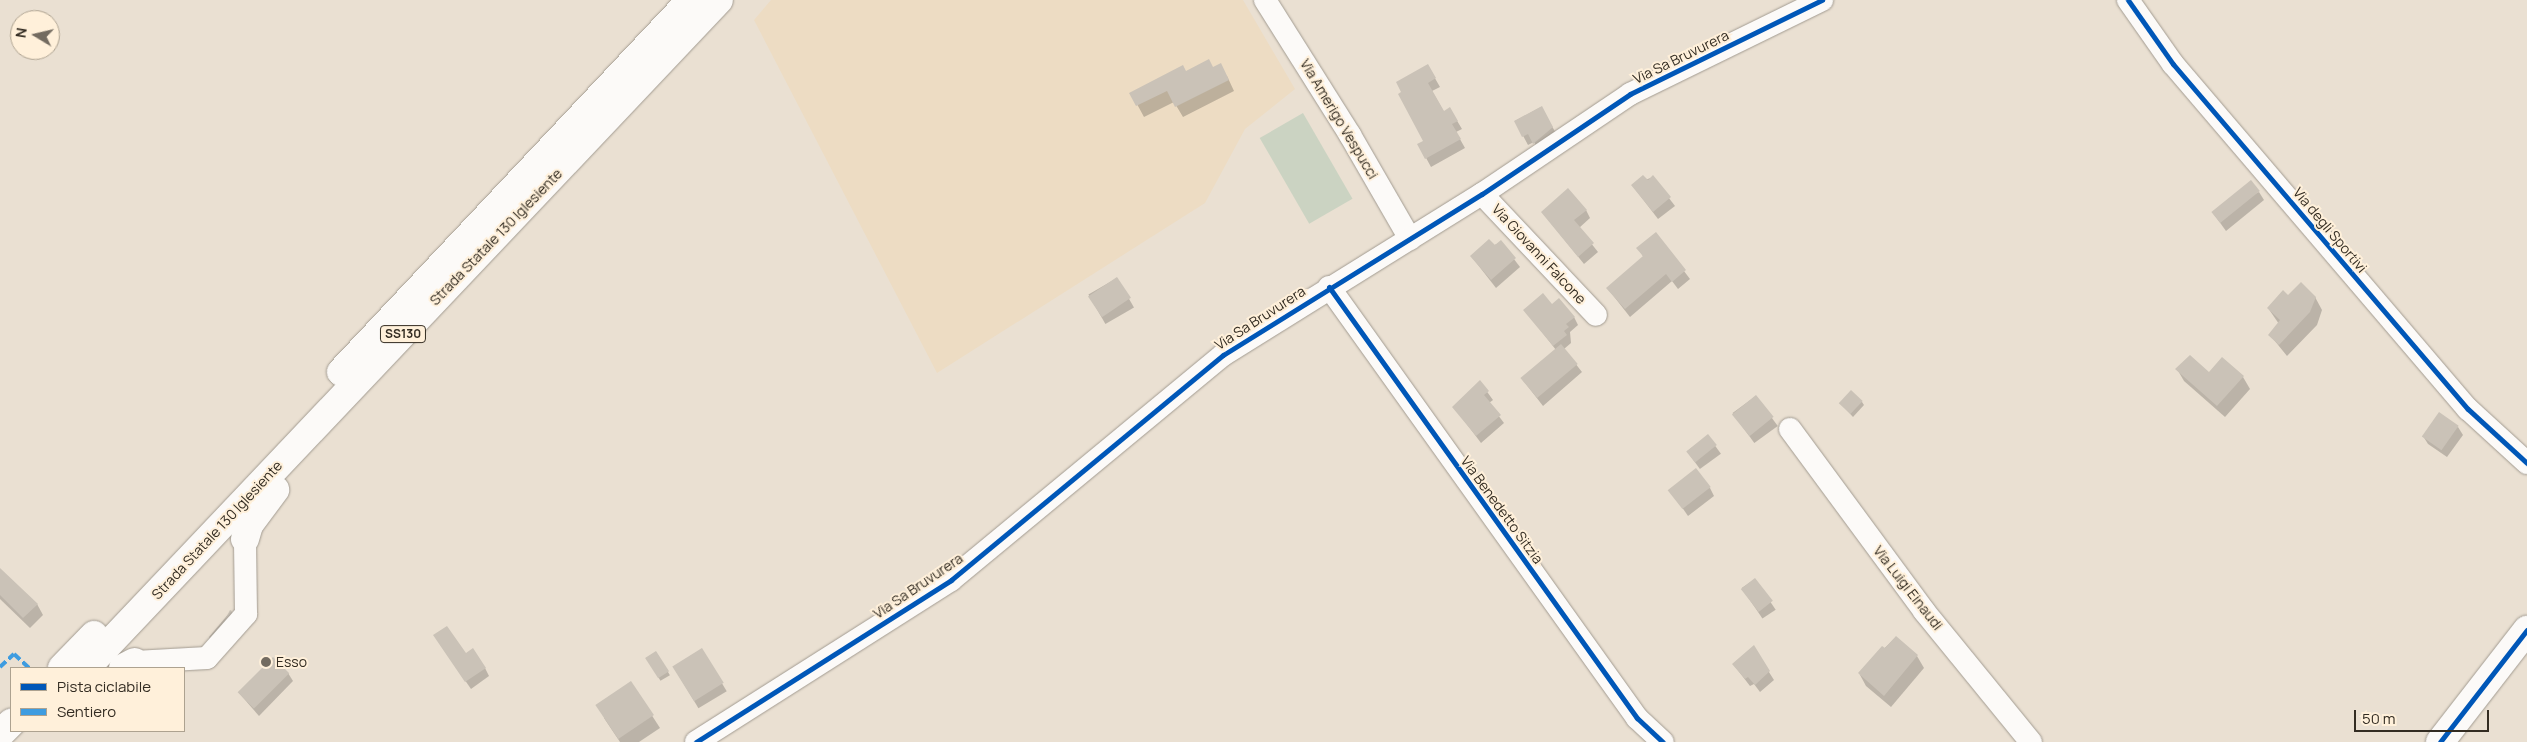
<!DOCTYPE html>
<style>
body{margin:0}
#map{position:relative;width:2527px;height:742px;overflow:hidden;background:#eae0d2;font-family:Manrope,sans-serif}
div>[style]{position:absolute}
.built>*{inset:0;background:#eddcc3}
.green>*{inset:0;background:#cbd3c2;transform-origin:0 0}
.shadow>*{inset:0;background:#0003;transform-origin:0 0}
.building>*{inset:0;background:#cac2b7;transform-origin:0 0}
.roads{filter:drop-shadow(0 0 1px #a29b91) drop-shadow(0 0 1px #a29b91)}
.minor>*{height:22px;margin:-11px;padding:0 11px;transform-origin:11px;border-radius:11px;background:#fcfaf8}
.major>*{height:28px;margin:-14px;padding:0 14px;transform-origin:14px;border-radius:14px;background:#fcfaf8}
.quiet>*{height:4px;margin-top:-2px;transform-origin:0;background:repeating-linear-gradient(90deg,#3e9ce0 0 8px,transparent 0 12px)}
.cycleway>*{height:5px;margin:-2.5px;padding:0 2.5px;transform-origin:2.5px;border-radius:2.5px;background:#0057b8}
.dots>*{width:14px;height:14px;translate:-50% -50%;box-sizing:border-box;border:2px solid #fff0da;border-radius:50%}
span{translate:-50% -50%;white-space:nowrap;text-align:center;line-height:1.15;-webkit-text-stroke:4px #fff0da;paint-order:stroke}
.shield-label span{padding:1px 4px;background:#fff0da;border:1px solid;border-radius:4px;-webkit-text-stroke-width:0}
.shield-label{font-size:12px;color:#332c22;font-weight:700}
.street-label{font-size:14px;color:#332c22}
.poi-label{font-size:14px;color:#332c22}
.left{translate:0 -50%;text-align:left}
.legend{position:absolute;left:10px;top:667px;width:175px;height:65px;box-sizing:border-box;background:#fff0da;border:1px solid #ada290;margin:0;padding:6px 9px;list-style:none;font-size:15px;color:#332c22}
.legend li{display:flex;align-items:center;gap:10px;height:25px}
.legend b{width:25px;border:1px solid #ada290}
.north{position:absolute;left:10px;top:10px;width:50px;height:50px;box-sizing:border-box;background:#fff0da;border:1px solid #ada290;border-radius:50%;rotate:279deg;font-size:14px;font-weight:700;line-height:20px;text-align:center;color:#332c22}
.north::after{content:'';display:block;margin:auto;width:18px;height:22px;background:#736b60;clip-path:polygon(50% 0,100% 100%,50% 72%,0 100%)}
.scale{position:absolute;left:2354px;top:710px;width:135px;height:22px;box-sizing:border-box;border:2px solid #332c22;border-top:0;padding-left:6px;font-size:15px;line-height:18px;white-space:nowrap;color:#332c22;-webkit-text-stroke:4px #fff0da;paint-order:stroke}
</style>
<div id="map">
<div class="built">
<div style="clip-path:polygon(771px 0,1243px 0,1295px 89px,1245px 129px,1205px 203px,937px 373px,754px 20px)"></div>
</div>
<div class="green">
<div style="left:1303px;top:113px;width:99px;height:50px;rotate:60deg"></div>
</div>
<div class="shadow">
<div style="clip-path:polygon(1428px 66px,1440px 87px,1432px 91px,1444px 112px,1450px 109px,1462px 129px,1456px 132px,1465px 148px,1431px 167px,1419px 145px,1425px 142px)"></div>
<div style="clip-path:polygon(1213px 69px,1227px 76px,1234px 91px,1183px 117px,1174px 102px,1144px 117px,1131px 93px,1186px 73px)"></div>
<div style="clip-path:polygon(1541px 107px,1557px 135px,1539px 151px,1534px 142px,1528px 145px,1515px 121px)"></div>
<div style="clip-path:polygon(1653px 177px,1675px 206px,1658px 219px,1632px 185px)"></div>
<div style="clip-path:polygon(2259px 192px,2264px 200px,2226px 231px,2213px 213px)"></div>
<div style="clip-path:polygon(1586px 210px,1590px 218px,1579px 228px,1598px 252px,1584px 264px,1542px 212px)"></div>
<div style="clip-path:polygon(1656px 234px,1690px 279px,1678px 289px,1672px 281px,1630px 317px,1608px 289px,1644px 258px,1638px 248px)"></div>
<div style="clip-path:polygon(1501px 242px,1520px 267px,1496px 288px,1471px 256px)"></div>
<div style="left:1117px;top:278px;width:34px;height:33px;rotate:60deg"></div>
<div style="clip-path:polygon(2315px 297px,2322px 310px,2317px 325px,2287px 356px,2270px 335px,2279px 324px,2268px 308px)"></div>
<div style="clip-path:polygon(1552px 306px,1574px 317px,1578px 325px,1570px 332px,1571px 343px,1564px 349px,1582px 372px,1543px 406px,1522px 379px,1556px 350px,1525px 310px)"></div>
<div style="clip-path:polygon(2177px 369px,2243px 377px,2250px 389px,2225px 417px,2184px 381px)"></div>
<div style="clip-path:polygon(1480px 382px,1493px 400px,1489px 403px,1504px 423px,1481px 443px,1454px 407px)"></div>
<div style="left:1756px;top:396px;width:37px;height:29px;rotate:54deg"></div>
<div style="clip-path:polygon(1862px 402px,1864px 405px,1853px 417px,1840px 403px)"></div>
<div style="clip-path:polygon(2458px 427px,2463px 435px,2447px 457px,2428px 444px,2423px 436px)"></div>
<div style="left:1708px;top:436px;width:22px;height:26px;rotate:54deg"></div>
<div style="clip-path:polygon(1710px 488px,1714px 496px,1688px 516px,1670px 490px)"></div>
<div style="clip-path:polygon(0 569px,37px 604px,43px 615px,30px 628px,0 599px)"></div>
<div style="left:1755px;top:579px;width:37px;height:16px;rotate:56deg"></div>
<div style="clip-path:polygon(231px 611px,233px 615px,211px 640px,209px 637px)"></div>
<div style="clip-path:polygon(1896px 637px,1917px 656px,1924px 668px,1891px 707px,1866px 686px,1859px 673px)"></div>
<div style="clip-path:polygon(440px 644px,466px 654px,485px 668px,489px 676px,471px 689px)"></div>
<div style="clip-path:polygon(1753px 647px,1774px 680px,1760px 692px,1754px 684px,1750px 686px,1733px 664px)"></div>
<div style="left:702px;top:650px;width:48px;height:33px;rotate:59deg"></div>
<div style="left:656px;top:652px;width:27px;height:11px;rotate:59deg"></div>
<div style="clip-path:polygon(288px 673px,293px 681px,259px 716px,239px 693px)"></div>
<div style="clip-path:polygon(631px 683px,660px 728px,639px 742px,620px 742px,604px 718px)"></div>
</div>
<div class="building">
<div style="clip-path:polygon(1209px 59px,1213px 67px,1221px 63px,1229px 80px,1175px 107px,1167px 91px,1136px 106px,1129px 93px,1183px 65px,1186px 71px)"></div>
<div style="clip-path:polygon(1428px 64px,1436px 78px,1428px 83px,1444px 111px,1450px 107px,1458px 121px,1452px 124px,1461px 139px,1425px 159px,1417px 144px,1423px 141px,1398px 94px,1401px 92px,1396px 82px)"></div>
<div style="clip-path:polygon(1542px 106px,1553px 127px,1533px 144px,1528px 134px,1522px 137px,1514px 121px)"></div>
<div style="clip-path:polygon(1643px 175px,1648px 180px,1653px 175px,1671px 197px,1653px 212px,1631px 185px)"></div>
<div style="left:2251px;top:180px;width:14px;height:51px;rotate:51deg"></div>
<div style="clip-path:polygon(1568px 188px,1587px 210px,1574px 220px,1594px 243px,1578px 257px,1541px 212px)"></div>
<div style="clip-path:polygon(1656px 232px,1686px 270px,1672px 282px,1666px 274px,1625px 309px,1606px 288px,1643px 256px,1636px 248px)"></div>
<div style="clip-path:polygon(1489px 239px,1495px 245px,1501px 240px,1516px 258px,1491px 280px,1470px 256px)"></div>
<div style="left:1117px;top:277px;width:25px;height:35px;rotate:56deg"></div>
<div style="clip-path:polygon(2301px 282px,2316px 297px,2310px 312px,2279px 345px,2268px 335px,2280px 320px,2267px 308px,2283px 290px,2288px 295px)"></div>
<div style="clip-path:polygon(1543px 293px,1552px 304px,1559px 298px,1575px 317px,1566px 324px,1569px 327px,1564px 331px,1567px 335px,1553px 346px,1523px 310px)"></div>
<div style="left:1561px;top:344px;width:26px;height:53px;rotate:50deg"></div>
<div style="clip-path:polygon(2190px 355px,2209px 372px,2222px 357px,2244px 376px,2217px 406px,2175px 369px)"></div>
<div style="clip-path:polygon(1480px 380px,1489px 391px,1484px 395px,1501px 415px,1476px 436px,1452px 407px)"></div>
<div style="left:1851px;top:390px;width:16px;height:18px;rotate:43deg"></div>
<div style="left:1756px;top:395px;width:28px;height:31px;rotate:51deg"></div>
<div style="left:2439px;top:412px;width:24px;height:30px;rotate:35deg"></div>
<div style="left:1708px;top:434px;width:14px;height:28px;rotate:51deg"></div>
<div style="left:1696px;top:468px;width:24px;height:36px;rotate:52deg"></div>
<div style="clip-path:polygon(0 568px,38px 604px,23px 618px,0 595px)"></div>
<div style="left:1755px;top:578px;width:29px;height:18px;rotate:52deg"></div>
<div style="left:230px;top:610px;width:2px;height:35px;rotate:27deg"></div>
<div style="clip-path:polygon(447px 626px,466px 653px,473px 648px,486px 668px,465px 682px,433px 635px)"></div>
<div style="clip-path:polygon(1896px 636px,1918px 655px,1884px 696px,1858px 673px,1882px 646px,1885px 648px)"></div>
<div style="clip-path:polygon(1754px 645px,1770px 671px,1755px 685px,1748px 677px,1745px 679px,1732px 664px)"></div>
<div style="left:702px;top:648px;width:41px;height:35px;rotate:58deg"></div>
<div style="left:656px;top:651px;width:24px;height:13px;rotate:57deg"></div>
<div style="left:273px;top:657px;width:23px;height:50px;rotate:45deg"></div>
<div style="left:631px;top:681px;width:41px;height:43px;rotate:56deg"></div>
</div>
<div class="roads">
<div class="minor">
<div style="left:1265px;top:0;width:160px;rotate:57.8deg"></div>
<div style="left:1350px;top:135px;width:120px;rotate:60deg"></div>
<div style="left:2128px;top:0;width:78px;rotate:54.9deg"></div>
<div style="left:2173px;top:64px;width:454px;rotate:49.5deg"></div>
<div style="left:2468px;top:409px;width:80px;rotate:42.5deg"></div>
<div style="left:1482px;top:194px;width:166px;rotate:46.7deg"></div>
<div style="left:1329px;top:287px;width:530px;rotate:54.45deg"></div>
<div style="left:1637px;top:718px;width:35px;rotate:43deg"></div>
<div style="left:1790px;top:429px;width:226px;rotate:53.6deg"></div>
<div style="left:1924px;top:611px;width:169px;rotate:50.8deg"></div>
<div style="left:135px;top:662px;width:72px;rotate:-3.2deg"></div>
<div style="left:207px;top:658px;width:59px;rotate:-48.4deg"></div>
<div style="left:246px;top:614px;width:75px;rotate:-90.8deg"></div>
<div style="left:696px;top:742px;width:302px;rotate:-32.4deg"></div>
<div style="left:951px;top:580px;width:353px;rotate:-39.6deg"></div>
<div style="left:1223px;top:355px;width:305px;rotate:-31.9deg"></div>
<div style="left:1482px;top:194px;width:179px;rotate:-34deg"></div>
<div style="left:1630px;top:94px;width:214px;rotate:-26.1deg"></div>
</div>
<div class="major">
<div style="left:341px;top:372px;width:511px;rotate:-46.75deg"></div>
<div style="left:245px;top:539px;width:15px;rotate:-74deg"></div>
<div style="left:249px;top:525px;width:44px;rotate:-53.4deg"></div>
<div style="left:62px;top:668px;width:46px;rotate:-45.9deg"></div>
<div style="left:86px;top:668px;width:920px;rotate:-46.54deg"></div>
<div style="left:123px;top:668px;width:13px;rotate:-27deg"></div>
<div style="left:0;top:734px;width:16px;rotate:-45deg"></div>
<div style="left:2440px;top:742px;width:142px;rotate:-52.2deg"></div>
</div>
</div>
<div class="quiet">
<div style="left:0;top:667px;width:19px;rotate:-43deg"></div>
<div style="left:14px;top:654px;width:21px;rotate:43deg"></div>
</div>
<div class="cycleway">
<div style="left:2128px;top:0;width:78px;rotate:54.9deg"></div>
<div style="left:2173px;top:64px;width:454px;rotate:49.5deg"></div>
<div style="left:2468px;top:409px;width:80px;rotate:42.5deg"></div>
<div style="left:1329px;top:287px;width:530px;rotate:54.45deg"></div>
<div style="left:1637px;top:718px;width:35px;rotate:43deg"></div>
<div style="left:696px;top:742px;width:302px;rotate:-32.4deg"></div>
<div style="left:951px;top:580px;width:353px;rotate:-39.6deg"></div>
<div style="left:1223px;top:355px;width:305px;rotate:-31.9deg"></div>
<div style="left:1482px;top:194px;width:179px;rotate:-34deg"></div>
<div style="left:1630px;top:94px;width:214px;rotate:-26.1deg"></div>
<div style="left:2440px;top:742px;width:142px;rotate:-52.2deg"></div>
</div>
<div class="dots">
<div style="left:266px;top:662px;background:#736b60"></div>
</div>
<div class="shield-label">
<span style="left:403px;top:334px">SS130</span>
</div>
<div class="street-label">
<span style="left:1681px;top:57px;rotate:-26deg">Via Sa Bruvurera</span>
<span style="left:1339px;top:119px;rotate:59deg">Via Amerigo Vespucci</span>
<span style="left:2330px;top:230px;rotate:50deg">Via degli Sportivi</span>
<span style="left:496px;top:237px;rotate:-46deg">Strada Statale 130 Iglesiente</span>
<span style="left:1539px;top:254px;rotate:47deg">Via Giovanni Falcone</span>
<span style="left:1260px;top:318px;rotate:-33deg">Via Sa Bruvurera</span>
<span style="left:1502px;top:510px;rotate:54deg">Via Benedetto Sitzia</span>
<span style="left:217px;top:530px;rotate:-47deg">Strada Statale 130 Iglesiente</span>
<span style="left:918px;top:586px;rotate:-34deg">Via Sa Bruvurera</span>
<span style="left:1908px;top:588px;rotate:52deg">Via Luigi Einaudi</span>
</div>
<div class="poi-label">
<span class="left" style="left:276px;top:662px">Esso</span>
</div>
<ul class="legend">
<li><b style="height:6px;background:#0057b8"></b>Pista ciclabile</li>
<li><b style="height:6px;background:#3e9ce0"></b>Sentiero</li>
</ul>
<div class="north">N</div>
<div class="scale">50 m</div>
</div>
